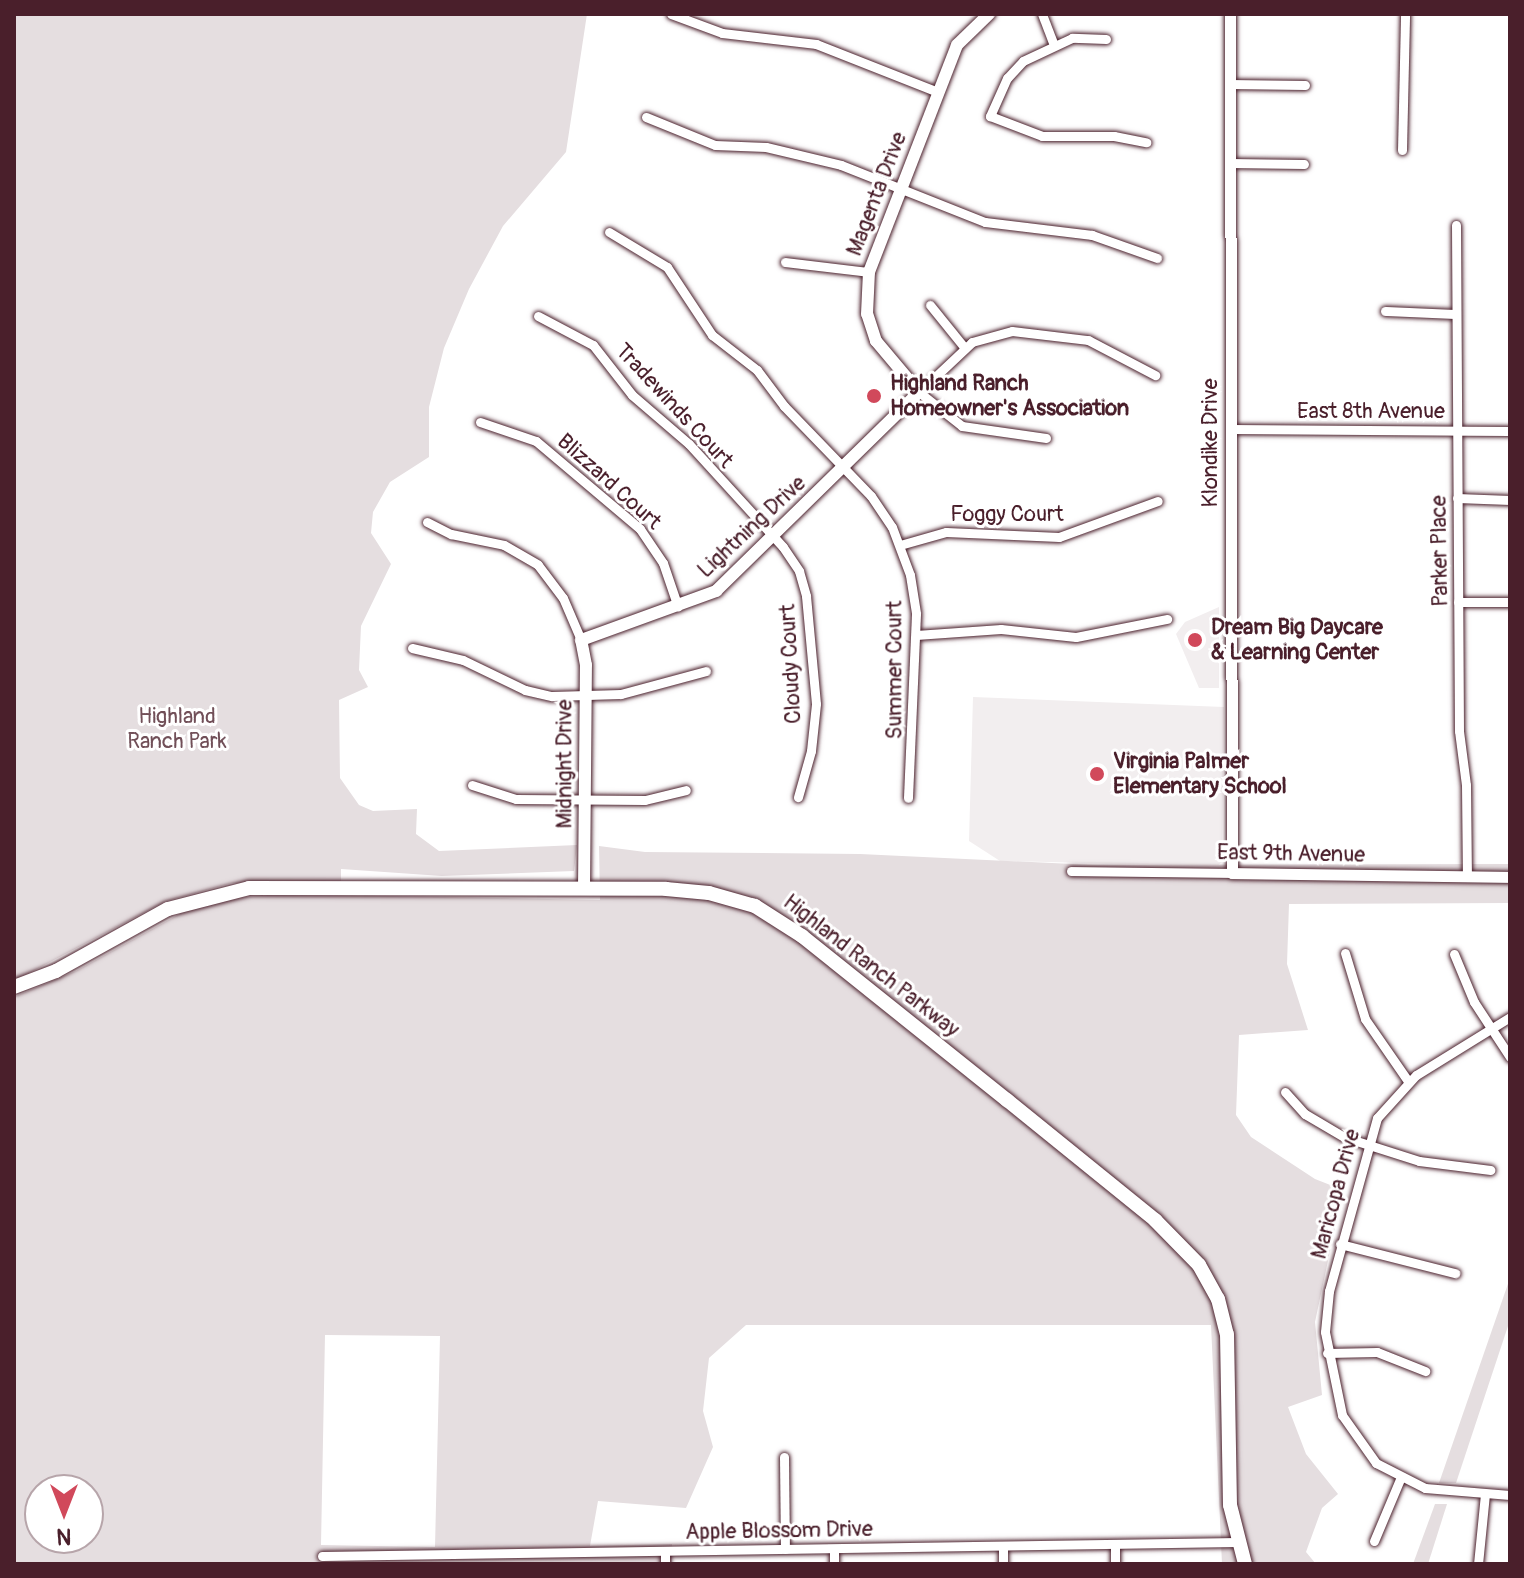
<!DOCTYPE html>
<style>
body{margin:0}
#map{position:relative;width:1524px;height:1578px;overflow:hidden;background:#fff;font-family:Pangolin,sans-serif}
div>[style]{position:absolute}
.built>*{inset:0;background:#f2eeef}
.green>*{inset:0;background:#e5dee0}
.roads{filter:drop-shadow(0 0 2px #4a1f2b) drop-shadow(0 0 2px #4a1f2b)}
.minor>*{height:9px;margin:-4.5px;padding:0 4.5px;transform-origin:4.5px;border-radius:4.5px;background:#fff}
.tertiary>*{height:11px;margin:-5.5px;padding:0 5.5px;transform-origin:5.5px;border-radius:5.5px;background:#fff}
.secondary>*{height:12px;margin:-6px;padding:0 6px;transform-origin:6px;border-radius:6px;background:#fff}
.primary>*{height:14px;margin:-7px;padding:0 7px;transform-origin:7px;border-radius:7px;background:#fff}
.dots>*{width:22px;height:22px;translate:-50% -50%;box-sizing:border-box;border:4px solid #fff;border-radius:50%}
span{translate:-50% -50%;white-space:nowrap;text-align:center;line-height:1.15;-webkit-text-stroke:6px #fff;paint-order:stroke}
.street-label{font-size:22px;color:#4a1f2b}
.poi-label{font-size:22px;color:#4a1f2b;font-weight:700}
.left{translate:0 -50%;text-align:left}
.park-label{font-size:22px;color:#714f58}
.frame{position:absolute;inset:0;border:16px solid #4a1f2b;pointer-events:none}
.north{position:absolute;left:24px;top:1474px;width:80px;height:80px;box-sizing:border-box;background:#fff;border:2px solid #b7a5aa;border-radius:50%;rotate:180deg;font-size:22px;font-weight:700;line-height:32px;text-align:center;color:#4a1f2b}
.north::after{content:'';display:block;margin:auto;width:28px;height:36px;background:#d1495b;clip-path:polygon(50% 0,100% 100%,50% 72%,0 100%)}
</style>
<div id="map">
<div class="built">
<div style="clip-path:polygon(1219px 607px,1219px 688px,1199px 688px,1176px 634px,1185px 622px)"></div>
<div style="clip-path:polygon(973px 697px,1224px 707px,1222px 862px,1217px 866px,1000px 861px,969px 841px)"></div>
</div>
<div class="green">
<div style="clip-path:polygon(14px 14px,587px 14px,566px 152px,503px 226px,469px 289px,444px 348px,429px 407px,429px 457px,390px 482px,373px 512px,371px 533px,391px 564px,361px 626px,359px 670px,368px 687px,339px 700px,340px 778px,359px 805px,373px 811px,417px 809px,416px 834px,439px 851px,577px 845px,574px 871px,442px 876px,341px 869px,341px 881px,232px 883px,166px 901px,14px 981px)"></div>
<div style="clip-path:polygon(evenodd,599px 846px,645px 852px,860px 854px,1093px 865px,1510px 864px,1510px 903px,1289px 904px,1287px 964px,1308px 1030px,1239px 1035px,1236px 1115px,1251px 1137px,1315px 1179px,1343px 1190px,1315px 1322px,1322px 1395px,1288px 1407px,1306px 1454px,1338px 1494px,1322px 1508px,1306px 1552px,1316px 1564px,1222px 1564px,1211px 1325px,746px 1325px,709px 1358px,703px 1411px,713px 1447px,686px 1508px,598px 1501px,590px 1546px,672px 1544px,672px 1564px,14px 1564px,14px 997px,76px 971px,185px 911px,235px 898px,279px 894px,600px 900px,599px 846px,325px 1335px,440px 1336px,435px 1547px,321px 1545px,325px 1335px,599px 846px,40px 1490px,88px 1490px,88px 1538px,40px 1538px,40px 1490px)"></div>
<div style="clip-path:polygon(1510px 1278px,1510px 1320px,1456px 1483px,1439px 1483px)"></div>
<div style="clip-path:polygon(1435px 1504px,1447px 1504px,1428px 1564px,1413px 1564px)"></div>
</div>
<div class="roads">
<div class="minor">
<div style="left:671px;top:14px;width:54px;rotate:20.4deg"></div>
<div style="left:722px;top:33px;width:95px;rotate:6.7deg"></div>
<div style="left:816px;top:44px;width:131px;rotate:21.5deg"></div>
<div style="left:1042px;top:14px;width:33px;rotate:69deg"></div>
<div style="left:1106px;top:39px;width:34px;rotate:-178deg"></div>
<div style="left:1072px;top:38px;width:54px;rotate:154.9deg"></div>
<div style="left:1023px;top:61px;width:23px;rotate:133deg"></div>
<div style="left:1007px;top:78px;width:42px;rotate:114.1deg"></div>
<div style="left:990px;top:116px;width:56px;rotate:21deg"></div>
<div style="left:1042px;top:136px;width:72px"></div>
<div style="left:1114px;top:136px;width:33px;rotate:11deg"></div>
<div style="left:1229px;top:84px;width:76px;rotate:0.8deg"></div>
<div style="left:646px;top:117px;width:74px;rotate:22.1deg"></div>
<div style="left:715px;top:145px;width:51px;rotate:2.2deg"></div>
<div style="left:766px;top:147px;width:77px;rotate:13.5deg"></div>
<div style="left:841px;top:165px;width:155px;rotate:21.6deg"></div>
<div style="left:985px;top:222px;width:108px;rotate:6.9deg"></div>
<div style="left:1092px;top:235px;width:69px;rotate:19.5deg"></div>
<div style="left:1402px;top:150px;width:136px;rotate:-88.7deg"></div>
<div style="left:1229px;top:163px;width:75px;rotate:0.8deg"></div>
<div style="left:1456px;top:225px;width:506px;rotate:89.66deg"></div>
<div style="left:1459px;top:731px;width:54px;rotate:82.6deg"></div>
<div style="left:1466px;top:785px;width:92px;rotate:89.4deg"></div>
<div style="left:609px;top:232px;width:68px;rotate:31.1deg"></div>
<div style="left:667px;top:267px;width:82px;rotate:56.5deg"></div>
<div style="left:712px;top:335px;width:57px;rotate:37.9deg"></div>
<div style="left:757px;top:370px;width:45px;rotate:53.1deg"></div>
<div style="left:784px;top:406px;width:125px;rotate:46deg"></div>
<div style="left:871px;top:496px;width:37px;rotate:56deg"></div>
<div style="left:892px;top:527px;width:51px;rotate:69.4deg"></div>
<div style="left:910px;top:575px;width:39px;rotate:81deg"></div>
<div style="left:916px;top:614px;width:184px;rotate:92.5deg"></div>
<div style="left:785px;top:262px;width:85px;rotate:6.8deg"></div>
<div style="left:930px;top:305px;width:54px;rotate:51deg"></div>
<div style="left:1385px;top:311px;width:71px;rotate:2.4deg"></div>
<div style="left:538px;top:316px;width:62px;rotate:27.8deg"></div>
<div style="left:593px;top:345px;width:63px;rotate:52deg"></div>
<div style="left:632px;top:395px;width:75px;rotate:40.7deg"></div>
<div style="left:689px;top:444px;width:139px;rotate:47.6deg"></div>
<div style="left:783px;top:547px;width:29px;rotate:56deg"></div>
<div style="left:799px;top:571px;width:26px;rotate:74deg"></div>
<div style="left:806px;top:596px;width:108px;rotate:84.7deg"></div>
<div style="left:816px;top:704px;width:47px;rotate:96.1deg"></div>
<div style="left:811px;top:751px;width:48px;rotate:105.8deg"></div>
<div style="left:480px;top:422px;width:59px;rotate:18.7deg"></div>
<div style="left:536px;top:441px;width:136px;rotate:40.2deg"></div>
<div style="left:640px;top:529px;width:41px;rotate:55.9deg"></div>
<div style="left:663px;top:563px;width:46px;rotate:71.2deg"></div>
<div style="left:1231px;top:429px;width:279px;rotate:0.4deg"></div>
<div style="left:1046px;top:438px;width:85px;rotate:-171.9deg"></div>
<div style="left:962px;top:426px;width:55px;rotate:-141.7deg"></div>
<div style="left:919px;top:392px;width:73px;rotate:-43.3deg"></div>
<div style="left:972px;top:342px;width:41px;rotate:-15.4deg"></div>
<div style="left:1012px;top:331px;width:77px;rotate:6.8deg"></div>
<div style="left:1088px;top:340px;width:76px;rotate:27.6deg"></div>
<div style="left:1457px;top:498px;width:53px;rotate:2.2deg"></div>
<div style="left:427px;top:522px;width:27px;rotate:27deg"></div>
<div style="left:451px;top:534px;width:54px;rotate:11.7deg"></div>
<div style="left:504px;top:545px;width:39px;rotate:30deg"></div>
<div style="left:538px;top:565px;width:41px;rotate:52.9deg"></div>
<div style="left:563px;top:598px;width:46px;rotate:66.8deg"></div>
<div style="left:900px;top:545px;width:48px;rotate:-15.8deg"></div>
<div style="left:946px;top:532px;width:113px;rotate:2.5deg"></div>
<div style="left:1059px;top:537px;width:105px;rotate:-20deg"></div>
<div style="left:1458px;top:602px;width:52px"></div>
<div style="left:916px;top:635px;width:85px;rotate:-4deg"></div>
<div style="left:1001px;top:629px;width:75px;rotate:6.1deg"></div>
<div style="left:1076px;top:637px;width:93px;rotate:-11.2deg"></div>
<div style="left:412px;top:648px;width:52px;rotate:13.2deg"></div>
<div style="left:463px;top:660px;width:69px;rotate:25.8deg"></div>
<div style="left:525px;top:690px;width:28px;rotate:13deg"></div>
<div style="left:552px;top:696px;width:69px;rotate:-1.7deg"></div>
<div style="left:621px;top:694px;width:88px;rotate:-15.1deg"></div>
<div style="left:472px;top:785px;width:46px;rotate:17.7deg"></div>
<div style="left:516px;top:799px;width:129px;rotate:0.4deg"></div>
<div style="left:645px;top:800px;width:42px;rotate:-13.7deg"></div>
<div style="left:1071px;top:871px;width:161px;rotate:0.7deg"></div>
<div style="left:1345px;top:953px;width:69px;rotate:73.1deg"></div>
<div style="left:1365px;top:1019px;width:75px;rotate:55.3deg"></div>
<div style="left:1454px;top:954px;width:52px;rotate:67.4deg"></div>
<div style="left:1474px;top:1002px;width:66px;rotate:56.8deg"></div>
<div style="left:1510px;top:1017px;width:110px;rotate:148.3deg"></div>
<div style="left:1416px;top:1075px;width:58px;rotate:132.2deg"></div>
<div style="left:1377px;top:1118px;width:180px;rotate:105.5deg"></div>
<div style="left:1329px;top:1291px;width:41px;rotate:95.6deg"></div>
<div style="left:1325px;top:1332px;width:85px;rotate:78.4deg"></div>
<div style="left:1342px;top:1415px;width:59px;rotate:54.7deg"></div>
<div style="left:1376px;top:1463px;width:55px;rotate:27deg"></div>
<div style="left:1425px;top:1488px;width:85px;rotate:4.7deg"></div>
<div style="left:1285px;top:1092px;width:30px;rotate:48deg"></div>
<div style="left:1305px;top:1114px;width:45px;rotate:30.5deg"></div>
<div style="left:1344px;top:1137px;width:79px;rotate:17.7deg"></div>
<div style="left:1419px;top:1161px;width:72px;rotate:7.2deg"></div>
<div style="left:1340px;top:1244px;width:119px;rotate:14.2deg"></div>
<div style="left:1327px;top:1353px;width:50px;rotate:-1.1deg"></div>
<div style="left:1377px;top:1352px;width:52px;rotate:21.6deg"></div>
<div style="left:784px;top:1457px;width:92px;rotate:89.4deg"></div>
<div style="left:1374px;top:1541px;width:67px;rotate:-67.2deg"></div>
<div style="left:665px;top:1551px;width:13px;rotate:90deg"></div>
<div style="left:322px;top:1556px;width:915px;rotate:-0.88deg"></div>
<div style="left:834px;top:1564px;width:15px;rotate:-90deg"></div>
<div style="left:1003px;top:1564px;width:18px;rotate:-90deg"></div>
<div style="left:1115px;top:1564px;width:19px;rotate:-90deg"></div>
<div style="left:1478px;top:1564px;width:70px;rotate:-84.3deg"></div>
</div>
<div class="tertiary">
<div style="left:1230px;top:14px;width:859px;rotate:89.87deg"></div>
<div style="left:1232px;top:873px;width:278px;rotate:0.8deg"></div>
</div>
<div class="secondary">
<div style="left:584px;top:889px;width:224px;rotate:-89.5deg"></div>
<div style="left:586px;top:665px;width:25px;rotate:-101deg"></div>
<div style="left:581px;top:640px;width:144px;rotate:-19.9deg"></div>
<div style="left:716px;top:591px;width:284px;rotate:-44.4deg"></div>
<div style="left:919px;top:392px;width:67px;rotate:-130.1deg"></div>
<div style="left:876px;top:341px;width:28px;rotate:-108deg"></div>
<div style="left:867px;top:314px;width:42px;rotate:-87.3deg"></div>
<div style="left:869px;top:272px;width:243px;rotate:-68.8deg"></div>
<div style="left:957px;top:45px;width:45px;rotate:-44.1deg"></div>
</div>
<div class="primary">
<div style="left:14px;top:987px;width:45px;rotate:-20.9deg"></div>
<div style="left:56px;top:971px;width:128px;rotate:-29deg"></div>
<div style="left:168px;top:909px;width:84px;rotate:-14.5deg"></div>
<div style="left:249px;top:888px;width:417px;rotate:0.1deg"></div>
<div style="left:666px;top:889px;width:43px;rotate:5.3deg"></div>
<div style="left:709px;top:893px;width:48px;rotate:15.8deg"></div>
<div style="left:755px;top:906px;width:56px;rotate:32.6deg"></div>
<div style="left:802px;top:936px;width:263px;rotate:38.7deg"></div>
<div style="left:1007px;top:1100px;width:191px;rotate:39deg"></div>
<div style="left:1155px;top:1220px;width:63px;rotate:45.6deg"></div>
<div style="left:1199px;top:1265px;width:39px;rotate:61deg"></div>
<div style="left:1218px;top:1299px;width:36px;rotate:76deg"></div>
<div style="left:1227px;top:1334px;width:171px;rotate:89deg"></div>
<div style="left:1230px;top:1505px;width:61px;rotate:75.7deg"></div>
</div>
</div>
<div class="dots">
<div style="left:874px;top:396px;background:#d1495b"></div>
<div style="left:1195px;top:640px;background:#d1495b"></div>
<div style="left:1097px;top:774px;background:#d1495b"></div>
</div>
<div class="street-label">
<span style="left:877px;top:194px;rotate:-69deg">Magenta Drive</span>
<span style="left:674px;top:406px;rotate:47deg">Tradewinds Court</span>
<span style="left:1371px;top:412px">East 8th Avenue</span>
<span style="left:1211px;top:443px;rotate:-90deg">Klondike Drive</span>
<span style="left:609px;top:482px;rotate:42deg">Blizzard Court</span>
<span style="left:1007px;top:515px">Foggy Court</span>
<span style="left:752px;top:527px;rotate:-43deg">Lightning Drive</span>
<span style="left:1440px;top:551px;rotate:-91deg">Parker Place</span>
<span style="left:791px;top:664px;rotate:-93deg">Cloudy Court</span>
<span style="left:895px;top:670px;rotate:-90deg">Summer Court</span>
<span style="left:565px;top:764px;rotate:-90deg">Midnight Drive</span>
<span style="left:1291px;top:854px;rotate:1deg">East 9th Avenue</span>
<span style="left:871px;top:966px;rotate:38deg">Highland Ranch Parkway</span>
<span style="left:1336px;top:1194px;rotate:-75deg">Maricopa Drive</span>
<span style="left:779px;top:1531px;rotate:-1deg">Apple Blossom Drive</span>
</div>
<div class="poi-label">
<span class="left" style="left:890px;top:396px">Highland Ranch<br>Homeowner's Association</span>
<span class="left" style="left:1211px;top:640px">Dream Big Daycare<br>&amp; Learning Center</span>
<span class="left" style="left:1113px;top:774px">Virginia Palmer<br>Elementary School</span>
</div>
<div class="park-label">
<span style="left:177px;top:729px">Highland<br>Ranch Park</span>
</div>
<div class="frame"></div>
<div class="north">N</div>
</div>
